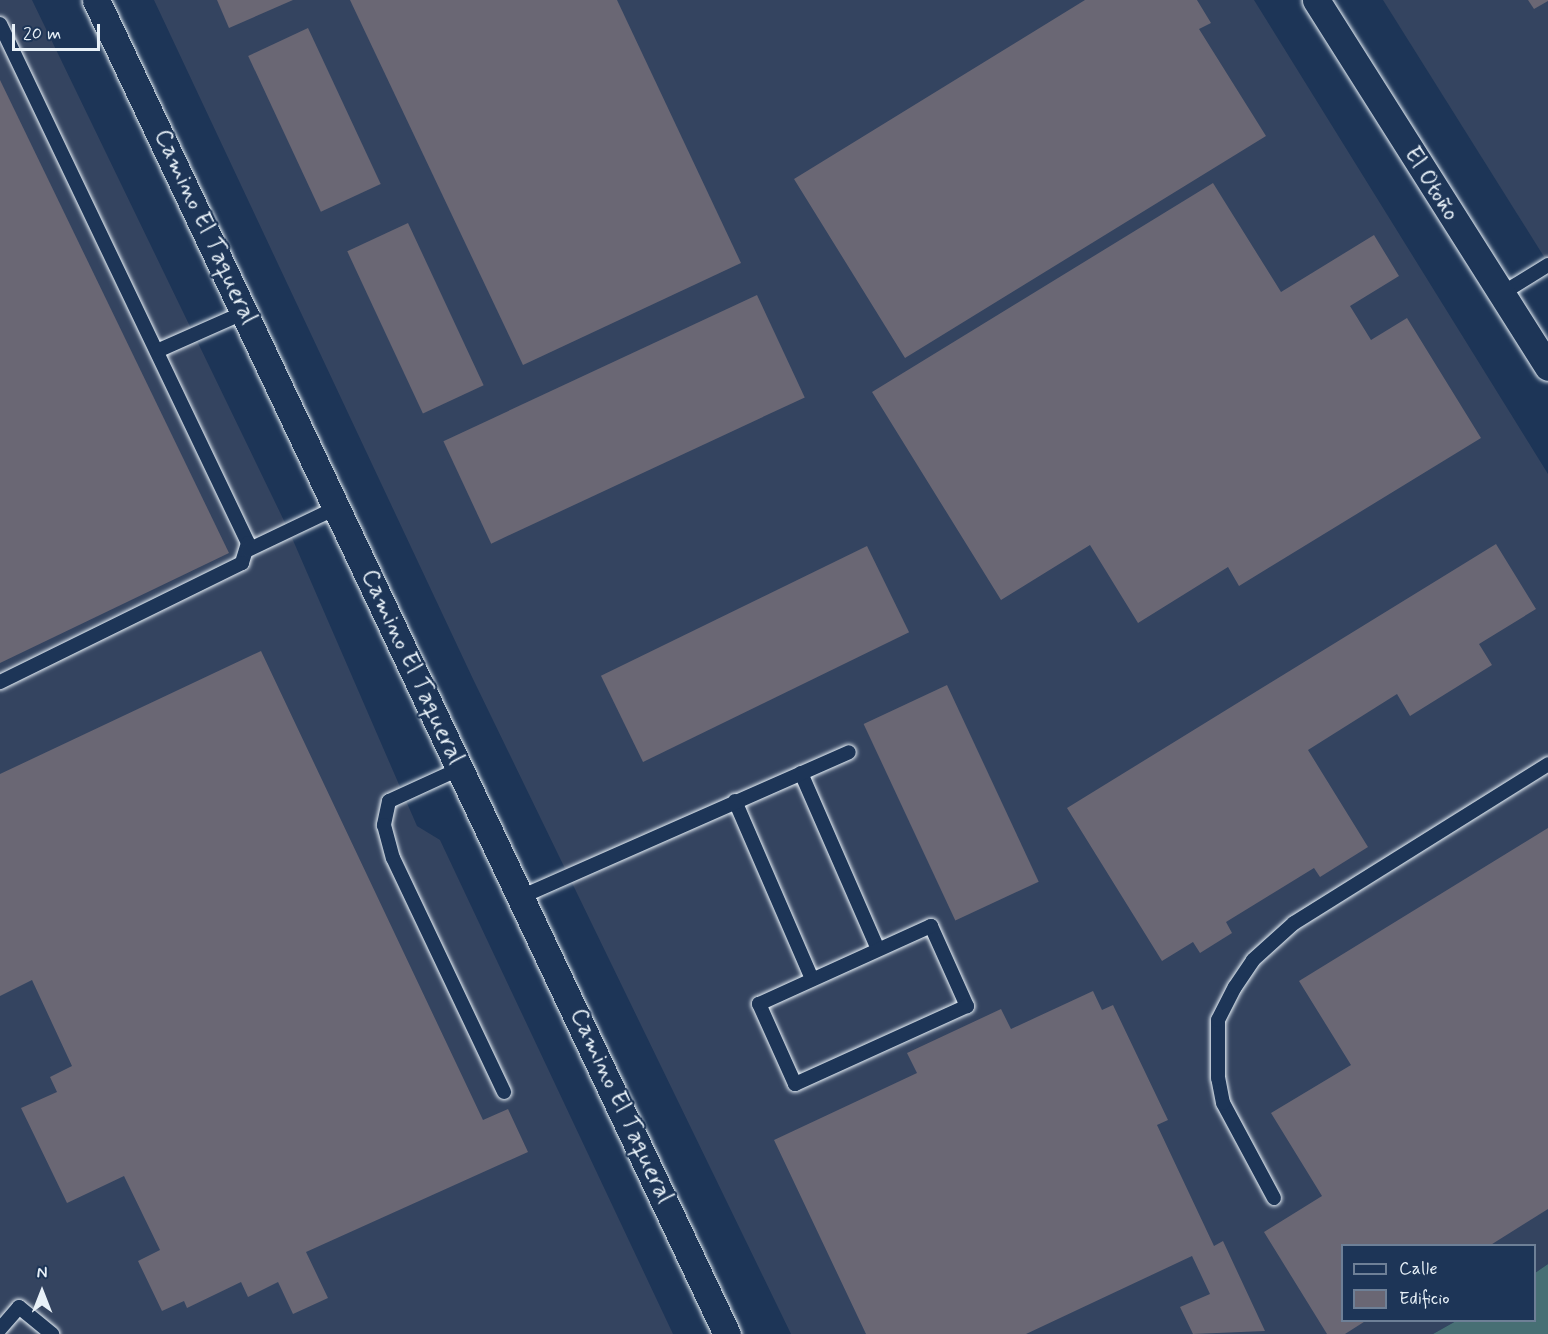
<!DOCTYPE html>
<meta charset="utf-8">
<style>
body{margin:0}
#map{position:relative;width:1548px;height:1334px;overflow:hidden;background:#1d3557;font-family:Mynerve,sans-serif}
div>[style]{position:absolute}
.built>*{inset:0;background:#344460}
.green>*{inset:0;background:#476f74}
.building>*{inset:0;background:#6a6774;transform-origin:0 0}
.roads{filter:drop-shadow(0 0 2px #e8f1f8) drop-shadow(0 0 2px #e8f1f8)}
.lane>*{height:14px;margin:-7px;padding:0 7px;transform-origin:7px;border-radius:7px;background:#1d3557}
.street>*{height:27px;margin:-13.5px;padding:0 13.5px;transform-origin:13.5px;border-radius:13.5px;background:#1d3557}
span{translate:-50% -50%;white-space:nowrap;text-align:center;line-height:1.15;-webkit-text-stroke:4.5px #1d3557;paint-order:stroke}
.street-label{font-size:24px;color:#e8f1f8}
.legend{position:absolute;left:1341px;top:1244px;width:195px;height:78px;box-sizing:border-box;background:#1d3557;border:2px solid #6e8097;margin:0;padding:8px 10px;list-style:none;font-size:18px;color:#e8f1f8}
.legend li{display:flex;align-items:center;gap:12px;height:30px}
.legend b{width:30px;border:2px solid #6e8097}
.north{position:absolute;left:12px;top:1262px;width:60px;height:60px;-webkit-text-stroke:4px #1d3557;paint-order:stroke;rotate:0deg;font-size:16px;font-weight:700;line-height:24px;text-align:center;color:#e8f1f8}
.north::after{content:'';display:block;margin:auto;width:21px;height:27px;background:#e8f1f8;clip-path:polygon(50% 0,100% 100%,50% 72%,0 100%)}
.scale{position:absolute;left:12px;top:24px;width:88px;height:27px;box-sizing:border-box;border:3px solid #e8f1f8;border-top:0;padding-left:8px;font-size:18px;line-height:21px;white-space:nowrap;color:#e8f1f8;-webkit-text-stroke:4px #1d3557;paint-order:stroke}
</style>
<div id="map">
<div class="built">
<div style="clip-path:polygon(0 0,32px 0,289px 531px,417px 826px,440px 840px,673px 1334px,0 1334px)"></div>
<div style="clip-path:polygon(154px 0,1254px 0,1548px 474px,1548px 1264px,1535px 1273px,1534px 1246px,1342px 1246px,1342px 1320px,1456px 1321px,1433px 1334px,791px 1334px,473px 679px)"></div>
<div style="clip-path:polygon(1383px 0,1548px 0,1548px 263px)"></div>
</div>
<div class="green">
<div style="clip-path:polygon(1548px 1264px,1548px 1334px,1433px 1334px,1456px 1321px,1534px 1320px,1535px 1273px)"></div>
</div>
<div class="building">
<div style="clip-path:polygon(217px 0,293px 0,229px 28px)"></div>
<div style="clip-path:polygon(350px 0,617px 0,741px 263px,523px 365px)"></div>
<div style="clip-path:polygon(1085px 0,1197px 0,1211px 23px,1199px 29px,1266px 136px,905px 358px,794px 179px)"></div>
<div style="clip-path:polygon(1528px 0,1548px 0,1548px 1px,1534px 9px)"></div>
<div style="left:308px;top:28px;width:172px;height:66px;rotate:65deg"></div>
<div style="clip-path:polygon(0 80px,229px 553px,0 663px)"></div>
<div style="clip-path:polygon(1213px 183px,1281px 292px,1374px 235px,1399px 276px,1350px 306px,1371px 340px,1407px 318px,1481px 438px,1239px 586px,1228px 567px,1138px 623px,1090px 545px,1001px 600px,872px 392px)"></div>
<div style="left:408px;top:223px;width:179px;height:67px;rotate:65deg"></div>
<div style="left:757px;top:295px;width:113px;height:346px;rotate:65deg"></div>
<div style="clip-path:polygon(1496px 544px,1536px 609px,1479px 644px,1492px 665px,1410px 716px,1397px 694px,1308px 750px,1368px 847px,1320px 877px,1314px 868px,1226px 922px,1232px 933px,1200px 953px,1193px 942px,1162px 961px,1067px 808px)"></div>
<div style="left:867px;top:546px;width:96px;height:296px;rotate:64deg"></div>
<div style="clip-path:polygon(261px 651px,483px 1120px,508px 1109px,528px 1152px,306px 1252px,328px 1298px,293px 1314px,278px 1282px,248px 1297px,241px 1282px,187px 1308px,184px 1301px,162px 1311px,138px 1261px,160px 1250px,124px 1176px,67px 1203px,21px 1108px,57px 1092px,50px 1077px,72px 1066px,32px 980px,0 996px,0 774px)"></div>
<div style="left:947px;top:685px;width:217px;height:92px;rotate:65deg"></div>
<div style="clip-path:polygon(1548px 828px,1548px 1209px,1489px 1246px,1342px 1246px,1342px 1320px,1367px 1320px,1345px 1334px,1327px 1334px,1264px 1232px,1322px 1196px,1271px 1113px,1351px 1065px,1299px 981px)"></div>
<div style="clip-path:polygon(1093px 991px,1102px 1010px,1113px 1005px,1168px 1120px,1157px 1125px,1214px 1246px,1223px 1241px,1265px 1331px,1193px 1334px,1180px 1307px,1210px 1294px,1192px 1256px,1026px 1334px,866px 1334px,774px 1140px,917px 1073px,907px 1053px,1001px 1009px,1011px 1029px)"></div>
</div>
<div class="roads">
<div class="lane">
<div style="left:0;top:24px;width:575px;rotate:64.46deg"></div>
<div style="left:248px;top:543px;width:21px;rotate:107deg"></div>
<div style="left:242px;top:563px;width:270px;rotate:153.8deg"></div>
<div style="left:1501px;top:294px;width:55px;rotate:-31.7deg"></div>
<div style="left:157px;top:351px;width:96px;rotate:-23.9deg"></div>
<div style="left:248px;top:550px;width:100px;rotate:-25.5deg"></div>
<div style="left:459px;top:769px;width:77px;rotate:155.4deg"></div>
<div style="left:389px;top:801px;width:25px;rotate:102deg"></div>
<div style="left:384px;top:825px;width:34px;rotate:75deg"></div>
<div style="left:393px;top:858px;width:259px;rotate:64.6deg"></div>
<div style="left:801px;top:773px;width:192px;rotate:66.4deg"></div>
<div style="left:735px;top:801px;width:194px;rotate:66.6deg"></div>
<div style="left:523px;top:896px;width:356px;rotate:-23.8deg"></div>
<div style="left:931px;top:926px;width:88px;rotate:65.8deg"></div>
<div style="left:967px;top:1006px;width:189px;rotate:155.6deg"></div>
<div style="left:795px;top:1084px;width:88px;rotate:-114.2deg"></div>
<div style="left:759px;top:1004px;width:189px;rotate:-24.4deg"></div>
<div style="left:1274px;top:1198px;width:108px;rotate:-118.2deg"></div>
<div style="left:1223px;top:1103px;width:25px;rotate:-101deg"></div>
<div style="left:1218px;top:1078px;width:58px;rotate:-90deg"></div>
<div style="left:1218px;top:1020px;width:37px;rotate:-63deg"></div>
<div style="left:1235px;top:987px;width:32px;rotate:-56deg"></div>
<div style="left:1253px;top:960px;width:55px;rotate:-42.1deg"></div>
<div style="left:1294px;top:923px;width:300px;rotate:-32deg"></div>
<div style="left:0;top:1329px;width:29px;rotate:-49deg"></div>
<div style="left:19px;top:1307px;width:43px;rotate:39.3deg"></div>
</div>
<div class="street">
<div style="left:96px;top:0;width:1476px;rotate:64.69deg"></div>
<div style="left:1316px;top:0;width:434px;rotate:57.7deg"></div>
</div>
</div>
<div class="street-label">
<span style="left:1431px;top:184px;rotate:58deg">El Otoño</span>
<span style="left:205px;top:227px;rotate:65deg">Camino El Taqueral</span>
<span style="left:412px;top:667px;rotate:65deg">Camino El Taqueral</span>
<span style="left:621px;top:1106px;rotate:65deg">Camino El Taqueral</span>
</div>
<ul class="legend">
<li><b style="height:8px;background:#1d3557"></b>Calle</li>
<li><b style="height:16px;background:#6a6774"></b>Edificio</li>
</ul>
<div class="north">N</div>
<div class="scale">20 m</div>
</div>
